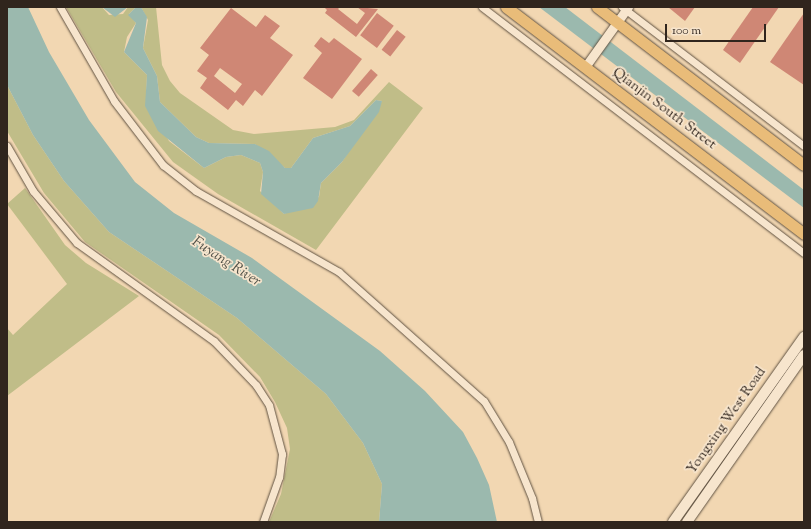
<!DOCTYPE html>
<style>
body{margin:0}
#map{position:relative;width:811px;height:529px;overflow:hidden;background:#f2d7b2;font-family:"Sorts Mill Goudy",serif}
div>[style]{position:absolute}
.green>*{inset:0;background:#c0bd88}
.water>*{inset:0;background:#9bb9ae}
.building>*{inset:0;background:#cf8775;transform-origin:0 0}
.roads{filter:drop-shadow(0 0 1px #605242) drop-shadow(0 0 1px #605242)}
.minor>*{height:7px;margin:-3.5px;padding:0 3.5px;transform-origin:3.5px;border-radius:3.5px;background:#f7e5cd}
.tertiary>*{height:9px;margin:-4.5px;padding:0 4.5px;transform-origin:4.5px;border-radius:4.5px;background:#f7e5cd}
.secondary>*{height:10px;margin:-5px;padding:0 5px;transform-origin:5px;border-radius:5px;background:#f7e5cd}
.primary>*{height:11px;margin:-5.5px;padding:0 5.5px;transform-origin:5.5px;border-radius:5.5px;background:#e9bc79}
span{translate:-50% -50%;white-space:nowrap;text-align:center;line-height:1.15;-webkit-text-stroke:3.5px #f7e5cd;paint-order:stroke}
.street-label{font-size:14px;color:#30251d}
.water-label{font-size:15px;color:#505148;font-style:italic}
.frame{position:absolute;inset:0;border:8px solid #30251d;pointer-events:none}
.scale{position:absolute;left:665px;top:24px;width:101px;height:18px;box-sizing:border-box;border:2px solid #30251d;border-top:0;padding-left:5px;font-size:12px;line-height:14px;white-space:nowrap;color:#30251d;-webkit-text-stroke:3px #f7e5cd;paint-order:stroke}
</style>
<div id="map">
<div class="green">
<div style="clip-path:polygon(66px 7px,102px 7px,109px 15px,123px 14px,128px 7px,136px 7px,129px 14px,136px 23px,127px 37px,124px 52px,147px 75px,146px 97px,169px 141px,204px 168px,226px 157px,241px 155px,260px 163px,263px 172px,260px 191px,284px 214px,319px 197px,321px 183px,342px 162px,382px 101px,376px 100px,350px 126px,313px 138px,291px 168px,285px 168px,255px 144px,209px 143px,196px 137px,160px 102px,157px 76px,143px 48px,148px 20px,141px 7px,156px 7px,162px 65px,170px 81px,180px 93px,233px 130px,254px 134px,335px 127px,354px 120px,389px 82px,423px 108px,316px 250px,218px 194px,173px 162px,116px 92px)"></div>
<div style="clip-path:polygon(7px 85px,33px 135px,64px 181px,109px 232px,237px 318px,326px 394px,363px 443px,382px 484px,379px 522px,269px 522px,281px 494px,290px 449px,287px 428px,275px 402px,260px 377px,219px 335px,85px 242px,44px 193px,7px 131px)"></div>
<div style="clip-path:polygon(25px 188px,65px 245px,86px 263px,139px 296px,7px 396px,7px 328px,13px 335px,67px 284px,7px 204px)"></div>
</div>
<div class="water">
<div style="clip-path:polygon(7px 7px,28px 7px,49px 52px,89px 120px,135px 182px,174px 213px,252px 258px,380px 351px,425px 391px,463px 432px,477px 458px,489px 485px,497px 522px,379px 522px,382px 484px,363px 443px,326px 394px,237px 318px,109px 232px,64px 181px,33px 135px,7px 85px)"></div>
<div style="clip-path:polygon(102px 7px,128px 7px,115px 17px)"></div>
<div style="clip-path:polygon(136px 7px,141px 7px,147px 17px,143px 48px,157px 76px,160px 102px,196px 137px,209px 143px,255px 144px,269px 151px,285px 168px,291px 168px,313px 138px,350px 126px,376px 100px,382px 101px,379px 112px,342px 162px,321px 183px,318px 201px,313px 208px,284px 214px,261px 194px,263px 172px,260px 163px,241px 155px,226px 157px,204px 168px,158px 131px,145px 106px,147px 75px,124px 52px,136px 23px,128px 15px)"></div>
<div style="clip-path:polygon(539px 7px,565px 7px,804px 190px,804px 208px)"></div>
</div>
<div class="building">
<div style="clip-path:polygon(324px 7px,340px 7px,338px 9px,357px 24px,365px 13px,357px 7px,378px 9px,356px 37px,325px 13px,327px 10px)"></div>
<div style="clip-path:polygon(668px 7px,695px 7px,685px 21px)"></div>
<div style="clip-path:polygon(753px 7px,779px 7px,740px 63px,723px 50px)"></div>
<div style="clip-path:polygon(evenodd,231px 8px,256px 27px,265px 15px,280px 26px,270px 38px,293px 55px,262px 96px,255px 90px,243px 106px,236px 100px,228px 110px,200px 88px,207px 78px,197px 71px,209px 55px,200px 48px,231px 8px,220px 68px,242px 84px,235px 93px,214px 76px,220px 68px)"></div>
<div style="left:377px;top:13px;width:21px;height:28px;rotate:37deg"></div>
<div style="clip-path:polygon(804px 13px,804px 85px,770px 62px)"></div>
<div style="left:397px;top:30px;width:11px;height:25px;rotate:38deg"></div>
<div style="clip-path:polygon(321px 37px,329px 43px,334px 38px,362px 59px,332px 99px,303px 78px,322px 53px,314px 46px)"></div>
<div style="left:371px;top:69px;width:9px;height:29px;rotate:41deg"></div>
</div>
<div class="roads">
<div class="minor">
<div style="left:60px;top:7px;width:108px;rotate:60.1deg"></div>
<div style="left:114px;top:101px;width:81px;rotate:52.6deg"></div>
<div style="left:163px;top:165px;width:42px;rotate:38.2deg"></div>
<div style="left:196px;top:191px;width:164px;rotate:29.5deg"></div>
<div style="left:339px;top:272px;width:194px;rotate:41.7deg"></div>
<div style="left:484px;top:401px;width:48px;rotate:58.6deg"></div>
<div style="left:509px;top:442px;width:61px;rotate:67.7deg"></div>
<div style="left:532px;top:498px;width:25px;rotate:76deg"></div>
<div style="left:482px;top:7px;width:405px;rotate:37.4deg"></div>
<div style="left:622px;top:7px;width:229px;rotate:37.4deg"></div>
<div style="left:7px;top:146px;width:52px;rotate:60deg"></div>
<div style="left:33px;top:191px;width:68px;rotate:49.8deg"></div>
<div style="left:77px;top:243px;width:168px;rotate:35.6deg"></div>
<div style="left:214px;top:341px;width:61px;rotate:46.3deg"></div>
<div style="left:256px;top:385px;width:24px;rotate:57deg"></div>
<div style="left:269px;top:405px;width:51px;rotate:75.1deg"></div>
<div style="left:282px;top:454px;width:23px;rotate:97deg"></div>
<div style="left:279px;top:477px;width:48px;rotate:109.6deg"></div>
</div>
<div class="tertiary">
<div style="left:585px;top:67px;width:74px;rotate:-54.4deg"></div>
</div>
<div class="secondary">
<div style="left:673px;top:522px;width:227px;rotate:-54.7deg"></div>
<div style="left:687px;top:522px;width:204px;rotate:-55deg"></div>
</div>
<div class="primary">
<div style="left:506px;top:7px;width:375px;rotate:37.3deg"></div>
<div style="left:597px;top:7px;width:260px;rotate:37.4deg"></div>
</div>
</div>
<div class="street-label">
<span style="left:664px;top:109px;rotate:37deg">Qianjin South Street</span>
<span style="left:727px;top:421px;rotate:-55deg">Yongxing West Road</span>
</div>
<div class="water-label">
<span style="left:226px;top:262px;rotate:33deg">Fuyang River</span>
</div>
<div class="frame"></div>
<div class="scale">100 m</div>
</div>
